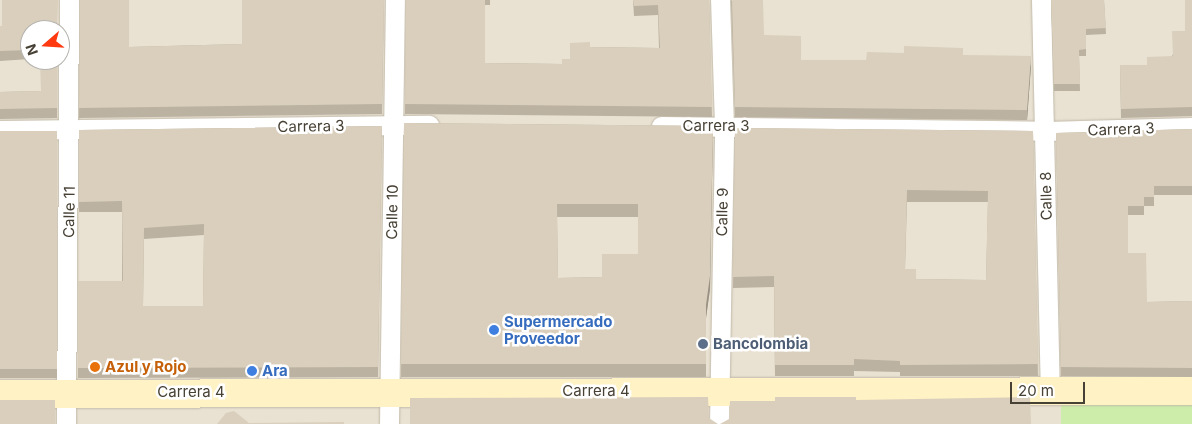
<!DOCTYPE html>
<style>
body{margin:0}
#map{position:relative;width:1192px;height:424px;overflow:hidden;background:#f4f0e5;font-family:Inter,sans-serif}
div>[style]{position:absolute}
.residential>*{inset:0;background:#e9e2d3}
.green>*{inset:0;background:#cdedaa;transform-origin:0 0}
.roads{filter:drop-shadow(0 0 1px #c1b8a7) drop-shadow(0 0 1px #c1b8a7)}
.street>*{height:19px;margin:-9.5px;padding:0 9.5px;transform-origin:9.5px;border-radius:9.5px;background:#fff}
.secondary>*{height:28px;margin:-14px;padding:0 14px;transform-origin:14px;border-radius:14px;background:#fff2c4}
.wall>*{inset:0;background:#bbb2a2;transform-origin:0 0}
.shaded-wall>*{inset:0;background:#999184}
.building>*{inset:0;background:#dacfbc;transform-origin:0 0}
.dots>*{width:14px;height:14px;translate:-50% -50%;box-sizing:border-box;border:2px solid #fff;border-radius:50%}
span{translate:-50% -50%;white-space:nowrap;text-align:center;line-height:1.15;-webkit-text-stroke:5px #fff;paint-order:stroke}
.street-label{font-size:15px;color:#474034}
.shop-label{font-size:15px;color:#366cbe;font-weight:700}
.left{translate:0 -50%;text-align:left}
.service-label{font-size:15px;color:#4e5e75;font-weight:700}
.food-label{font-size:15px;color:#c56008;font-weight:700}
.north{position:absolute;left:20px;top:20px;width:50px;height:50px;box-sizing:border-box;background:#fff;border:1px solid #b5b3ae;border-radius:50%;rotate:251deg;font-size:14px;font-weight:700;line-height:20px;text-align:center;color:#474034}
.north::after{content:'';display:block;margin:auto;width:18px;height:22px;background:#ff3a11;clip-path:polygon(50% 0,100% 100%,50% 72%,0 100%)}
.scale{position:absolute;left:1010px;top:382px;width:75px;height:22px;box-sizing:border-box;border:2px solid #474034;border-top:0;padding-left:6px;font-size:15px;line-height:18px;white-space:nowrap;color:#474034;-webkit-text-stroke:4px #fff;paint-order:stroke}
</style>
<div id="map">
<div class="residential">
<div style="clip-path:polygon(evenodd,0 0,1192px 0,1192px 424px,0 424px,0 0,30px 30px,60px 30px,60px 60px,30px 60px,30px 30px)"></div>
</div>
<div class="green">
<div style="left:1061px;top:398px;width:131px;height:26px"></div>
</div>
<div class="roads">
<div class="street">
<div style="left:1041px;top:0;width:392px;rotate:88.7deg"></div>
<div style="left:661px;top:126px;width:384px;rotate:0.7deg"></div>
<div style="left:1045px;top:131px;width:147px;rotate:-1.6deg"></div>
<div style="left:0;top:130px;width:429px;rotate:-0.7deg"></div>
<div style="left:66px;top:424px;width:424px;rotate:-89.6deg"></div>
<div style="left:389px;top:424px;width:424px;rotate:-89.2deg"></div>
<div style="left:719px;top:424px;width:298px;rotate:-89deg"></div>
<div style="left:724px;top:126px;width:126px;rotate:-91.8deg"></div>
</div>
<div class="secondary">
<div style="left:0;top:394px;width:1192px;rotate:-0.14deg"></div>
</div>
</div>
<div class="wall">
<div style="clip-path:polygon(80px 0,129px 47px,242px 44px,384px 0,382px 114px,79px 118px)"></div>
<div style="clip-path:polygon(406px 0,490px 0,490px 5px,485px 5px,485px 63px,562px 64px,590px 47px,659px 48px,658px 15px,634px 16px,633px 0,709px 0,712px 117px,405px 114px)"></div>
<div style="clip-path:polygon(731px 0,764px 35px,801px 60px,866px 60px,963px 55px,1031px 66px,1027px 120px,735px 117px)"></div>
<div style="clip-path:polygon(1051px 0,1104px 0,1106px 34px,1086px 35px,1086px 56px,1079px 56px,1080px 91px,1054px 91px)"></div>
<div style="clip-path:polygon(1192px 0,1192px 116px,1121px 118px,1120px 65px,1147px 65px,1172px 56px,1185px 31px)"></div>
<div style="clip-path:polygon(0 26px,30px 30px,30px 59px,0 61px)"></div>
<div style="clip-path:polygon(57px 60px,57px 118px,0 119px,0 92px,41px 91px)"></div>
<div style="clip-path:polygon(evenodd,404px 123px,713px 126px,710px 289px,706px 318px,706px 377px,401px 377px,404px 123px,557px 217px,638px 217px,638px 254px,602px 277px,558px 278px,557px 217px)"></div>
<div style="clip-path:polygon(evenodd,382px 126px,378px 377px,78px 378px,78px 281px,122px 281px,122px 212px,79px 212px,79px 130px,382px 126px,204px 235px,203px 306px,143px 306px,144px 239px,204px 235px)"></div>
<div style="clip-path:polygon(evenodd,735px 128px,1033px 131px,1038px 376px,900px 376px,900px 372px,854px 371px,854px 376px,775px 376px,774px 287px,733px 288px,735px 128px,907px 202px,988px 202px,986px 280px,916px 279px,905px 269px,907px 202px)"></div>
<div style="clip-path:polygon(1192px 129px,1192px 195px,1154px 195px,1154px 206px,1144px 206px,1144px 215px,1128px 215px,1128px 253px,1147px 302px,1192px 301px,1192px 377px,1061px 376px,1056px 133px)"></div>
<div style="left:0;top:131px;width:57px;height:247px"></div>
</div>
<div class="shaded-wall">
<div style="clip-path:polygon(1031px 56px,1031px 66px,1027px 120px,1027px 110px)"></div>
<div style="clip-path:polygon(713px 126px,710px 289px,706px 318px,706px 305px)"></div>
</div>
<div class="building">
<div style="clip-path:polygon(2px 0,58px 0,57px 30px,30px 30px,30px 50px,0 51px,0 26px,2px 26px)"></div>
<div style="clip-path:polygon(80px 0,129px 0,129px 47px,242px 44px,242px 0,384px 0,382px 104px,79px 108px)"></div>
<div style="clip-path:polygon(406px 0,485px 0,485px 63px,562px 64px,562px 59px,570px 59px,570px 43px,590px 42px,590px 47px,660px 48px,658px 5px,634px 6px,633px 0,709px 0,712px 107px,405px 104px)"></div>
<div style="clip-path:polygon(732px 0,763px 0,764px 35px,801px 36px,801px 60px,866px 60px,867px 52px,904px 53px,904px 46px,963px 48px,963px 55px,1031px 56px,1027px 110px,735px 107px)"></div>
<div style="clip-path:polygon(1051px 0,1104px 0,1106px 28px,1086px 29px,1086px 49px,1079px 50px,1080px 84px,1054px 84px)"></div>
<div style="clip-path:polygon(1185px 0,1192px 0,1192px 107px,1121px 109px,1120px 65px,1147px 65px,1147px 57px,1173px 56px,1172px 31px,1185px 31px)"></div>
<div style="clip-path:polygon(40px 60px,57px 60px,57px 108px,0 109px,0 92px,41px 91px)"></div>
<div style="clip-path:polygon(evenodd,404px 123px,713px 126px,710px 276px,706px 305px,706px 364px,401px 364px,404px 123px,557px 204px,638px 204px,638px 254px,602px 254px,602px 277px,558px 278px,557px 204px)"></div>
<div style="clip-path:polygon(evenodd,382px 126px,378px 367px,78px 368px,78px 281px,123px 281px,122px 201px,79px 202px,79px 130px,382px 126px,204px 224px,203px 306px,143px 306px,144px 228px,204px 224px)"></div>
<div style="clip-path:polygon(evenodd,735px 128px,1033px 131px,1038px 364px,900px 365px,900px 361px,854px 359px,854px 365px,775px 365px,774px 276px,733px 277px,735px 128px,907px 190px,988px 191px,986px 280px,916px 279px,916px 269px,905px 269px,907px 190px)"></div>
<div style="clip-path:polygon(1192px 129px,1192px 186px,1154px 186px,1154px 197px,1144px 197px,1144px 206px,1128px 206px,1128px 253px,1146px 253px,1147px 302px,1192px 301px,1192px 368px,1061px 367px,1056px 133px)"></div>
<div style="left:0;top:131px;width:57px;height:238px"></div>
<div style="clip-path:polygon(708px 397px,709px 418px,718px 424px,410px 424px,410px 398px)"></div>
<div style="clip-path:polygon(775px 397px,856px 397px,856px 400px,1030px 397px,1031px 424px,720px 424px,729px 419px,730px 401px,775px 401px)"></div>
<div style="left:0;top:400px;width:55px;height:24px"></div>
<div style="clip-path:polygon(234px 411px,249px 423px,344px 422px,344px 424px,209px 424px,217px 424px,226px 413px)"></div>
</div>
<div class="dots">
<div style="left:494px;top:330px;background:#3f7fe0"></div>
<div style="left:703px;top:344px;background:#5c6f8a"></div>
<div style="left:95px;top:367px;background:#e8710a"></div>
<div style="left:252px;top:371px;background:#3f7fe0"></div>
</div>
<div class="street-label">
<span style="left:311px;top:126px;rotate:-1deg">Carrera 3</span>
<span style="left:716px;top:126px">Carrera 3</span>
<span style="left:1121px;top:129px;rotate:-2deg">Carrera 3</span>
<span style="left:1046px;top:196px;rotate:-91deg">Calle 8</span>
<span style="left:69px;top:212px;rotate:-89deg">Calle 11</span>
<span style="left:392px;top:212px;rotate:-89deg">Calle 10</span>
<span style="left:722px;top:212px;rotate:-89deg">Calle 9</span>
<span style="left:596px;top:391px">Carrera 4</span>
<span style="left:191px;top:392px">Carrera 4</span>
</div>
<div class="shop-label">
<span class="left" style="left:504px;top:330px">Supermercado<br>Proveedor</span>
<span class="left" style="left:262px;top:371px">Ara</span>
</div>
<div class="service-label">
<span class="left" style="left:713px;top:344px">Bancolombia</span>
</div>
<div class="food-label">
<span class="left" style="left:105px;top:367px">Azul y Rojo</span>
</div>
<div class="north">N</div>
<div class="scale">20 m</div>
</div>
